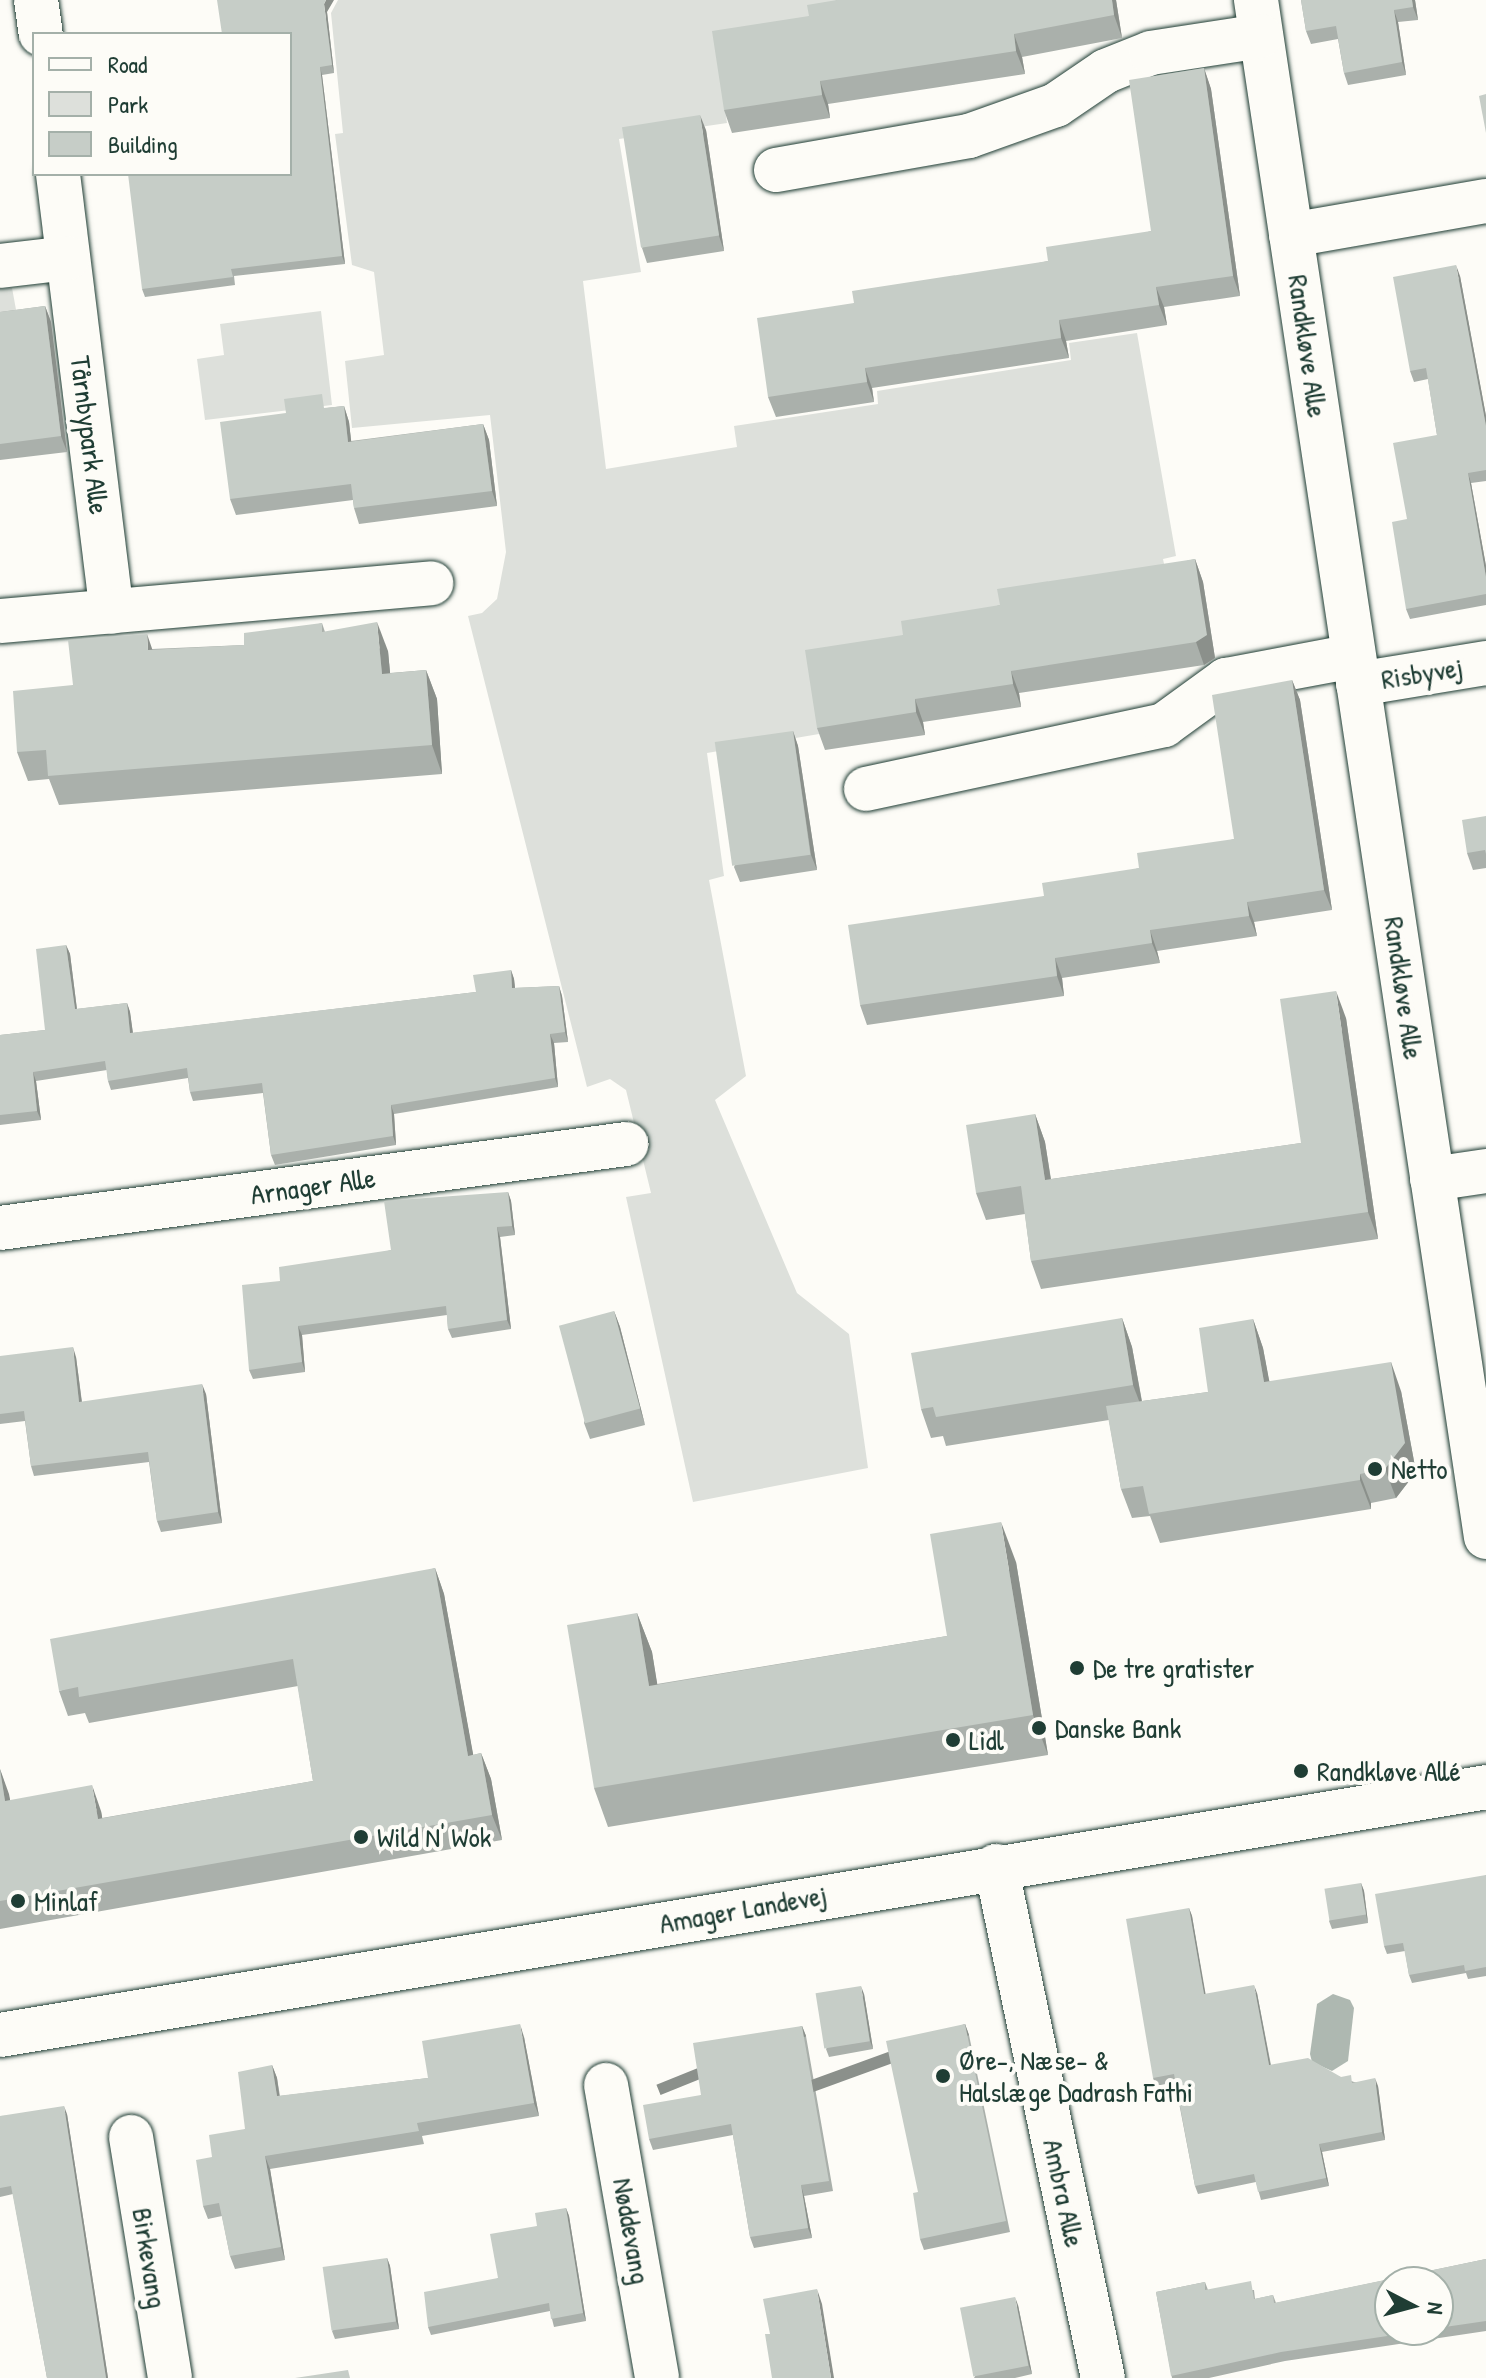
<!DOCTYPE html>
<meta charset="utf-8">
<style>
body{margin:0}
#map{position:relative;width:1486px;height:2378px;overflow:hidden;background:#fdfcf7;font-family:"Patrick Hand",sans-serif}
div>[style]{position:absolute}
.green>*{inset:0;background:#dde0db}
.water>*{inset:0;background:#aeb8b1}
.roads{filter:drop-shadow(0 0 2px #1f3d34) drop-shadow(0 0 2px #1f3d34)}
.street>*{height:44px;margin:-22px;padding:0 22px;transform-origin:22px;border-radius:22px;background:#fdfcf7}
.secondary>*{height:44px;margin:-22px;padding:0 22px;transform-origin:22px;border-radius:22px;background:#fdfcf7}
.wall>*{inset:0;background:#aab0ab}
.shaded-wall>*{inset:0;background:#8b908b;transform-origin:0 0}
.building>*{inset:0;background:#c6cdc7;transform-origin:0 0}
.dots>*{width:22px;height:22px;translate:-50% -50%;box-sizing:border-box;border:4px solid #fdfcf7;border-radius:50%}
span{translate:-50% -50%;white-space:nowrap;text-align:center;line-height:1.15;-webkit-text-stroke:8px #fdfcf7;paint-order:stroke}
.street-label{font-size:28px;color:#1f3d34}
.poi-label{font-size:28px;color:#1f3d34}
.left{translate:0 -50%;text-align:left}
.legend{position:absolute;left:32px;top:32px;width:260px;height:144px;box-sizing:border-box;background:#fdfcf7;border:2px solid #a4b0a9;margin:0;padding:10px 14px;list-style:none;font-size:24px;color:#1f3d34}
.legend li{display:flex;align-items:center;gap:16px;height:40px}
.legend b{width:40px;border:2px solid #a4b0a9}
.north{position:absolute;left:1374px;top:2266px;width:80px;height:80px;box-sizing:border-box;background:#fdfcf7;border:2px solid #a4b0a9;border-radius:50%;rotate:96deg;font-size:22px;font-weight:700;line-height:32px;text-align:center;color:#1f3d34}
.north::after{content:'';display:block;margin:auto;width:28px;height:36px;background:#1f3d34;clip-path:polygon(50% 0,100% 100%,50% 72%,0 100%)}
</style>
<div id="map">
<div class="green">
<div style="clip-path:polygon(338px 0,944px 0,716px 48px,727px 123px,619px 139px,641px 272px,583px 281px,606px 469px,737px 447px,734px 426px,878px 404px,877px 391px,1071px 360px,1069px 343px,1137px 333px,1176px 556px,1163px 559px,1167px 578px,808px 665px,819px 734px,707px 753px,724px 876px,709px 880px,746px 1076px,715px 1100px,797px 1293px,849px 1334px,868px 1468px,693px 1502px,626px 1197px,651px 1193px,626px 1090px,610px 1079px,587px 1087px,468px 616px,482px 613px,497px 599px,506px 552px,490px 415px,352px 428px,345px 361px,384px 355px,374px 272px,352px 265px,335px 134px,343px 133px,331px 13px)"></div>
<div style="clip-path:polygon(12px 288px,17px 315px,0 317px,0 289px)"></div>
<div style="clip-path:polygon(321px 311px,332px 405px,205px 420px,197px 359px,224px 355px,220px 324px)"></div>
</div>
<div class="water">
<div style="clip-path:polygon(1333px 1994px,1350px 2000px,1354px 2008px,1348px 2061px,1332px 2071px,1312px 2062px,1310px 2054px,1317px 2004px)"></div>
</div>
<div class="roads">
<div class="street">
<div style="left:36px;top:0;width:34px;rotate:82deg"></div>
<div style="left:1256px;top:0;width:1554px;rotate:81.49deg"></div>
<div style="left:776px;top:170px;width:196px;rotate:-10deg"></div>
<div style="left:969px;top:136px;width:92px;rotate:-19.6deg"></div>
<div style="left:1056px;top:105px;width:60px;rotate:-34.2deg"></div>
<div style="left:1106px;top:71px;width:48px;rotate:-21.8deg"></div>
<div style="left:1151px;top:53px;width:111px;rotate:-8.8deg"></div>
<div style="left:58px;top:174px;width:441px;rotate:83deg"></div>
<div style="left:1291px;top:235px;width:198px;rotate:-9.9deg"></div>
<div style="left:0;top:266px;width:68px;rotate:-6.7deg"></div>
<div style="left:0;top:621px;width:433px;rotate:-5deg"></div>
<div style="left:1358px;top:684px;width:130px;rotate:-9.3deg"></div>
<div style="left:866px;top:789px;width:305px;rotate:-12.1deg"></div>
<div style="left:1164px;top:725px;width:77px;rotate:-36deg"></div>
<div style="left:1226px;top:680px;width:129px;rotate:-10.7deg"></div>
<div style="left:1432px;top:1179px;width:55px;rotate:-8.4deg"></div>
<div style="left:0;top:1228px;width:632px;rotate:-7.64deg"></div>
<div style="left:996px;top:1866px;width:523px;rotate:78.2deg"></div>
<div style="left:606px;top:2085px;width:297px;rotate:80.1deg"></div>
<div style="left:131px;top:2137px;width:244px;rotate:80.8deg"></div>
</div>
<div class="secondary">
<div style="left:0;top:2035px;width:1507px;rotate:-9.47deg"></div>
</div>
</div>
<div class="wall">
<div style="clip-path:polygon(837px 0,1116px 0,1122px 38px,1022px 57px,1025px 74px,828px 104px,830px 118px,732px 133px,724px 110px,809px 16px)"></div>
<div style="clip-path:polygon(1301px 0,1415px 0,1418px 20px,1398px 22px,1406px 75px,1348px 85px,1344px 73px,1338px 39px,1311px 44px,1306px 31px)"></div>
<div style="clip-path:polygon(327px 12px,334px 73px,322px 75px,345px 264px,234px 276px,235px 285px,145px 297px,142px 289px,290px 174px)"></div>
<div style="clip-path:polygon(1204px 68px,1211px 89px,1240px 296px,1164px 307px,1167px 325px,1066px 341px,1069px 358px,872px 388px,874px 402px,776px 417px,768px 397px,854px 303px,1048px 261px,1151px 231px)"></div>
<div style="clip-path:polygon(706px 130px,724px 251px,647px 263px,642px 248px)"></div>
<div style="clip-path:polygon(1460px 276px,1486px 416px,1486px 481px,1471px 483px,1486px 566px,1486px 605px,1410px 619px,1406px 609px,1407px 519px,1437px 435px,1428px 379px,1414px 382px,1410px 371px)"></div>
<div style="clip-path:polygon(45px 306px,51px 322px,67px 452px,0 460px,0 312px)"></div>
<div style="clip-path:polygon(344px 406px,349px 422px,351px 441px,483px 424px,489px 440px,497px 506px,359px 524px,354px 508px,353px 500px,236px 515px,230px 499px,327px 408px)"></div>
<div style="clip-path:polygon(1195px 559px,1203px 582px,1215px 658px,1204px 665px,1019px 693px,1021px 707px,923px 722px,925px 735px,825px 750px,817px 728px,903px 635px,1000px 605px)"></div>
<div style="clip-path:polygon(322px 623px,325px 632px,388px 651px,390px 673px,426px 670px,437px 699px,442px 774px,59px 805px,49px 779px,28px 781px,17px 752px,73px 685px,152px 649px,244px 645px)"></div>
<div style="clip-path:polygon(1292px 680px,1300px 700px,1332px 910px,1254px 922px,1257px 936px,1157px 951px,1160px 963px,1062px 978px,1064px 996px,867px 1025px,860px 1005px,1044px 896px,1139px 868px,1234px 839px)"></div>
<div style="clip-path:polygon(793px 731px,798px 746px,817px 870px,740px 882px,734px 867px)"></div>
<div style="clip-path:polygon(1486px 816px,1486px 868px,1473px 870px,1467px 853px)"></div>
<div style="clip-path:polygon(66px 945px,70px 954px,77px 1009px,127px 1003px,130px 1012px,133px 1033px,476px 992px,511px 970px,514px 979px,515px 988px,559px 986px,562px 996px,568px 1042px,554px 1043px,558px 1087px,394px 1114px,396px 1145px,275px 1165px,271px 1155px,263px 1093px,193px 1101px,190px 1092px,188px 1078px,111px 1090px,108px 1081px,107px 1070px,36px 1081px,41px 1120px,0 1125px,0 1035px,45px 1030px)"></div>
<div style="clip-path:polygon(1346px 1018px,1378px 1239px,1041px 1289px,1031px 1261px,1025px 1214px,986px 1220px,976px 1193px,1035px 1114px,1045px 1142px,1051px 1179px,1301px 1143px)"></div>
<div style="clip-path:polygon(508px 1192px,511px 1201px,515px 1235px,500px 1237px,511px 1329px,452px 1338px,448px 1329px,447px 1315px,302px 1335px,305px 1372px,253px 1379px,249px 1370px,280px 1281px,391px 1250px)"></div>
<div style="clip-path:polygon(614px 1311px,620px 1327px,645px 1425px,590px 1439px,584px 1423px)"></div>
<div style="clip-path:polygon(1122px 1318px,1132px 1347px,1142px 1401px,1208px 1392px,1253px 1319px,1263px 1348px,1269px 1381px,1401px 1391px,1416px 1472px,1396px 1498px,1371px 1503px,1371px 1509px,1160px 1543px,1150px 1516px,1132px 1518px,1121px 1489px,1109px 1420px,946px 1446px,943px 1436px,931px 1438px,921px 1409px)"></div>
<div style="clip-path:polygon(0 1356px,76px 1357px,82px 1402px,206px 1394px,222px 1523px,161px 1532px,157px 1521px,149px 1462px,34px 1476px,31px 1466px,25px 1421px,0 1424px)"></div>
<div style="clip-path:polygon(1016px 1562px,1048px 1755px,608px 1827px,594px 1788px,637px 1613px,652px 1652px,657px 1684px,947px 1636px)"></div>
<div style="clip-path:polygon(435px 1568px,444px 1594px,473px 1755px,481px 1753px,491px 1779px,502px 1840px,0 1929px,0 1769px,10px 1800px,101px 1811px,102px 1818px,313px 1781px,298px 1686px,89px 1723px,85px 1713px,68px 1716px,59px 1691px)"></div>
<div style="clip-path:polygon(1486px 1875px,1486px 1976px,1468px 1979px,1466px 1973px,1412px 1983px,1409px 1975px,1405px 1951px,1387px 1954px,1384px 1946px)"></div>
<div style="clip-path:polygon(1361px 1883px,1364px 1891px,1368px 1923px,1332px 1929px,1329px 1921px)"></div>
<div style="clip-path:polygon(1189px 1908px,1192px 1916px,1205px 1994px,1257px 1993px,1271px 2065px,1341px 2077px,1354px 2082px,1378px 2086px,1385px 2140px,1322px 2152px,1329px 2186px,1261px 2200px,1256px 2182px,1198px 2194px,1195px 2186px,1175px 2082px,1156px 2086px,1153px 2078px)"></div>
<div style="clip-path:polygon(864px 1994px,873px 2049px,829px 2057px,826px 2049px)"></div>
<div style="clip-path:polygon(965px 2024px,969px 2035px,1010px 2232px,924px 2250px,920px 2239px,918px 2192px)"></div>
<div style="clip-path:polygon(802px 2026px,806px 2036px,833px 2191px,804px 2196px,812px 2238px,754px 2248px,750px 2237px,733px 2135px,653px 2150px,649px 2139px,701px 2095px)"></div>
<div style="clip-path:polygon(524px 2037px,539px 2116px,422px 2136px,424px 2144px,270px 2169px,285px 2260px,235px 2269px,230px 2256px,222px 2216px,208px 2219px,203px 2206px,212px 2157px,245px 2129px,272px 2065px,277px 2078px,280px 2096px,428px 2078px)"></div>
<div style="clip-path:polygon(67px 2114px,108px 2378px,47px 2378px,13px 2194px,0 2197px,0 2116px)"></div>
<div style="clip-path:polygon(566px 2208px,569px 2216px,586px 2321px,554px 2327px,550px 2311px,431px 2335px,428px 2327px,498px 2278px,537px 2226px)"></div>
<div style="clip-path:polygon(387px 2258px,390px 2266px,399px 2329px,335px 2339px,332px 2331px)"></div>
<div style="clip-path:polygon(evenodd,1486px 2259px,1486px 2331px,1285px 2361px,1209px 2378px,1172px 2378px,1156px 2292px,1205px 2282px,1208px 2290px,1254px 2290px,1255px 2299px,1273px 2295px,1276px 2303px,1486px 2259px,1438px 2282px,1438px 2330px,1390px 2330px,1438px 2282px)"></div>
<div style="clip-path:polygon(1018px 2305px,1032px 2374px,1015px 2378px,974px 2378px)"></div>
</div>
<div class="shaded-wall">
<div style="clip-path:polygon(326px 0,334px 0,327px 12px,334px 73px,332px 65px,324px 4px)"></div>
<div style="clip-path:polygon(1112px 0,1116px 0,1122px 38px,1114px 15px)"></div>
<div style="clip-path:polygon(1412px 0,1415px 0,1418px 20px,1413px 7px)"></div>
<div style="clip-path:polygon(1394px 10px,1398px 22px,1406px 75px,1402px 62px)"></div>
<div style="clip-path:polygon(1014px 34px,1022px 57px,1025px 74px,1016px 51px)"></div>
<div style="clip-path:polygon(320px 67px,322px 75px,345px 264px,342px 256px)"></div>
<div style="clip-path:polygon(1204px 68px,1211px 89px,1240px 296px,1233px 276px)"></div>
<div style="clip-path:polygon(820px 81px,828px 104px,830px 118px,822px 95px)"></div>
<div style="clip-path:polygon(700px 115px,706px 130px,724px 251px,719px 236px)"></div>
<div style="clip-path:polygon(1456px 265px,1460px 276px,1486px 416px,1486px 426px)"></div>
<div style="clip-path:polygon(1156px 287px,1164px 307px,1167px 325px,1159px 305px)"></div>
<div style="clip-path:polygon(45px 306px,51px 322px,67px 452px,61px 436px)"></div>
<div style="clip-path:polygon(1059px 320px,1066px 341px,1069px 358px,1061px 338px)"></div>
<div style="clip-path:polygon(865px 368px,872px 388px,874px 402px,867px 382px)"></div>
<div style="clip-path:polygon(344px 406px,349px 422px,353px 457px,348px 442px)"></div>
<div style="clip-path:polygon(483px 424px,489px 440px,497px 506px,492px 491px)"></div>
<div style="clip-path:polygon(1468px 473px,1471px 483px,1486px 566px,1486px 577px)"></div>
<div style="clip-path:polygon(1195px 559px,1203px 582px,1215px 658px,1204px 665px,1196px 642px)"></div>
<div style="clip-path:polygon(377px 622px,388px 651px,393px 703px,382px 674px)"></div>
<div style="clip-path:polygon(147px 634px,157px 663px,148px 650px)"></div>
<div style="clip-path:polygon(426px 670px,437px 699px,442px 774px,432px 745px)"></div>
<div style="clip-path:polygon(1011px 671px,1019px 693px,1021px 707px,1013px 684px)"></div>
<div style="clip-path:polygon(1292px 680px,1300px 700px,1332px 910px,1324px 890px)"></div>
<div style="clip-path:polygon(915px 699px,923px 722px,925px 735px,916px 712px)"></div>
<div style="clip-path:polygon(793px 731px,798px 746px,817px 870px,811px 855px)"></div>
<div style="clip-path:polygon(1247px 902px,1254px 922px,1257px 936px,1249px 916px)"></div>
<div style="clip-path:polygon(1150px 930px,1157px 951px,1160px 963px,1152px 943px)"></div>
<div style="clip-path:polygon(66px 945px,70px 954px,78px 1018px,75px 1009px)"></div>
<div style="clip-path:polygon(1055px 958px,1062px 978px,1064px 996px,1057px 976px)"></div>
<div style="clip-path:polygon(511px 970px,514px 979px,516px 997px,512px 988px)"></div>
<div style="clip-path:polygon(559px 986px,562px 996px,568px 1042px,565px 1032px)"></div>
<div style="clip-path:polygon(1336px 991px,1346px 1018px,1378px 1239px,1368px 1212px)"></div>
<div style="clip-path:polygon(127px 1003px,130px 1012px,134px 1042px,130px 1033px)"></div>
<div style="clip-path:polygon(550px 1034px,554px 1043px,558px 1087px,555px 1078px)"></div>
<div style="clip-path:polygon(33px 1072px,36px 1081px,41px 1120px,37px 1111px)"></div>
<div style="clip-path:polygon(391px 1105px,394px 1114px,396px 1145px,393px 1136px)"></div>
<div style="clip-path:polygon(1035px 1114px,1045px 1142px,1055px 1207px,1045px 1180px)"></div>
<div style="clip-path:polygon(508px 1192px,511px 1201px,515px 1235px,512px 1226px)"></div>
<div style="clip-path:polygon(497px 1227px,500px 1237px,511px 1329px,507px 1320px)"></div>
<div style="clip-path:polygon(614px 1311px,620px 1327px,645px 1425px,640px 1409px)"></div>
<div style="clip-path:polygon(1122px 1318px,1132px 1347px,1144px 1414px,1133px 1385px)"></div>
<div style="clip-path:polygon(1253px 1319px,1263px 1348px,1275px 1411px,1264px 1382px)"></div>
<div style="clip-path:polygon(298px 1326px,302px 1335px,305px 1372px,302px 1362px)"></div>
<div style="clip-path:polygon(73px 1347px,76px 1357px,83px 1412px,79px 1402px)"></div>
<div style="clip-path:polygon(1391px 1362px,1401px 1391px,1416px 1472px,1396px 1498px,1385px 1469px)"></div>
<div style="clip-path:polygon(202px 1384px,206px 1394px,222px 1523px,218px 1512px)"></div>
<div style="clip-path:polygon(1360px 1474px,1371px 1503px,1371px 1509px,1360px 1480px)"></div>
<div style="clip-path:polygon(1001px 1522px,1016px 1562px,1048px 1755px,1033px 1715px)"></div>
<div style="clip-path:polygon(435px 1568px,444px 1594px,478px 1781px,468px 1756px)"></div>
<div style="clip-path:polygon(637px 1613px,652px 1652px,664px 1725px,649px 1686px)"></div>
<div style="clip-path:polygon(481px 1753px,491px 1779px,502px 1840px,492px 1815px)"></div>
<div style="clip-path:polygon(0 1769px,9px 1794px,15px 1827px,5px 1801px)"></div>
<div style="clip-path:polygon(92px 1785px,101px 1811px,107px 1844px,98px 1819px)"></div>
<div style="clip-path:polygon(1361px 1883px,1364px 1891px,1368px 1923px,1366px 1915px)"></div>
<div style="clip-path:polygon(1189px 1908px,1192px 1916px,1207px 2002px,1204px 1994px)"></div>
<div style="clip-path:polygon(1254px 1985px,1257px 1993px,1272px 2073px,1269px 2065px)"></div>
<div style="clip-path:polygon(861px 1986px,864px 1994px,873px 2049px,870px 2041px)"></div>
<div style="clip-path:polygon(520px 2024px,524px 2037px,539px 2116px,534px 2103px)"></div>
<div style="left:965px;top:2024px;width:12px;height:201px;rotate:70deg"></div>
<div style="left:802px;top:2026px;width:11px;height:157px;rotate:68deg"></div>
<div style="clip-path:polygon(272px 2065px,277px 2078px,281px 2109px,277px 2096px)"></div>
<div style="clip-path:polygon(1375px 2078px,1378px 2086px,1385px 2140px,1382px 2132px)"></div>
<div style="clip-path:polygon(64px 2106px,67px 2114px,108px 2378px,106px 2378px)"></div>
<div style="clip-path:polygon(1319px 2144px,1322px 2152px,1329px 2186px,1326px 2178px)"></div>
<div style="clip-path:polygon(265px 2156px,270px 2169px,285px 2260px,281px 2247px)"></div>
<div style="clip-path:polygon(801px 2185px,804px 2196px,812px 2238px,808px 2228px)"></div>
<div style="clip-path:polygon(566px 2208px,569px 2216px,586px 2321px,583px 2313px)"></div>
<div style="clip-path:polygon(387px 2258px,390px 2266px,399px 2329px,396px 2321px)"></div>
<div style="clip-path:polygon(817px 2289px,822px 2304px,834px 2378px,831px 2378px)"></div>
<div style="clip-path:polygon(1015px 2297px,1018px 2305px,1032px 2374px,1029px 2366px)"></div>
</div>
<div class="building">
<div style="clip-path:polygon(217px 0,326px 0,324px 4px,332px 65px,320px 67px,342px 256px,231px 269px,233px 277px,142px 289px,128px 174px,290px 174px,290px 34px,222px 34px)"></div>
<div style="clip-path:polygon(837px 0,1112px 0,1114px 15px,1014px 34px,1016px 51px,820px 81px,822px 95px,724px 110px,712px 31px,809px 16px,807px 5px)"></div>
<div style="clip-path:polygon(1301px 0,1412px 0,1413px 7px,1394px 10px,1402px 62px,1344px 73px,1336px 26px,1306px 31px)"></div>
<div style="clip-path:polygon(1204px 68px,1233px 276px,1156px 287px,1159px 305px,1059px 320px,1061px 338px,865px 368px,867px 382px,768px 397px,757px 318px,854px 303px,852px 291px,1048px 261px,1046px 247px,1151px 231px,1129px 80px)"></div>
<div style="clip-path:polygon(1486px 94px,1486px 133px,1479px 96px)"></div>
<div style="left:700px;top:115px;width:122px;height:79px;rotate:81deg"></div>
<div style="clip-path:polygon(1456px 265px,1486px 426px,1486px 470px,1468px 473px,1486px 577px,1486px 594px,1406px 609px,1392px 522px,1407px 519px,1393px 443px,1437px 435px,1426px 368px,1410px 371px,1393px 277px)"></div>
<div style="clip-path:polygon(45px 306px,61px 436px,0 444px,0 312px)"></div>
<div style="clip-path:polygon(322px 394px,324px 408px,344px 406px,348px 442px,483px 424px,492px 491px,354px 508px,351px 484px,230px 499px,220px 422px,286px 413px,284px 399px)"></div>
<div style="clip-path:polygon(1195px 559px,1207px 635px,1196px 642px,1011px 671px,1013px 684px,915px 699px,916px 712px,817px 728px,805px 650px,903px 635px,901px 621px,1000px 605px,997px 589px)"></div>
<div style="clip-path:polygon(377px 622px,382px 674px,426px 670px,432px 745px,48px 776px,46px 750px,17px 752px,13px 691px,73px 685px,68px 640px,147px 634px,148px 650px,244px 645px,244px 633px,322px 623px,322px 632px)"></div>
<div style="clip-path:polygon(1292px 680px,1324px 890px,1247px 902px,1249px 916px,1150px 930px,1152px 943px,1055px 958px,1057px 976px,860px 1005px,848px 925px,1044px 896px,1042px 883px,1139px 868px,1137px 853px,1234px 839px,1212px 695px)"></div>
<div style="left:793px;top:731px;width:125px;height:79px;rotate:82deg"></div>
<div style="clip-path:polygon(1486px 816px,1486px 854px,1485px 850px,1467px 853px,1462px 820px)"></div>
<div style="clip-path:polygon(66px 945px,75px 1009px,127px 1003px,130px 1033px,476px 992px,473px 975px,511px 970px,512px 988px,559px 986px,565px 1032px,550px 1034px,555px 1078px,391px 1105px,393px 1136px,271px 1155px,262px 1083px,190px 1092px,187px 1068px,108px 1081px,105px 1061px,33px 1072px,37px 1111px,0 1115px,0 1035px,45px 1030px,36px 949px)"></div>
<div style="clip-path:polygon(1336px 991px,1368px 1212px,1031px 1261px,1021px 1186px,976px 1193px,966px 1125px,1035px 1114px,1045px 1180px,1301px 1143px,1280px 999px)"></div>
<div style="clip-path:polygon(508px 1192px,512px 1226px,497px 1227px,507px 1320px,448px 1329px,446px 1306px,298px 1326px,302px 1362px,249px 1370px,242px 1285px,280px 1281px,279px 1267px,391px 1250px,384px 1201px)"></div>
<div style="left:614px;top:1311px;width:101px;height:57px;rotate:75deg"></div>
<div style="clip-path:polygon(1122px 1318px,1133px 1385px,936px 1417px,933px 1407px,921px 1409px,911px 1353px)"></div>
<div style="clip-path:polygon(1253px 1319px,1264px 1382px,1391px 1362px,1405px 1443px,1385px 1469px,1360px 1474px,1360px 1480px,1149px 1514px,1143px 1486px,1121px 1489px,1106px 1406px,1208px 1392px,1199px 1328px)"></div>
<div style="clip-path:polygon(73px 1347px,79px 1402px,202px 1384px,218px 1512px,157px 1521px,148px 1452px,31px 1466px,24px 1411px,0 1414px,0 1356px)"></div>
<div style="clip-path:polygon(1001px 1522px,1033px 1715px,594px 1788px,567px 1625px,637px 1613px,649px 1686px,947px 1636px,930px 1534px)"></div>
<div style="clip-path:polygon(435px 1568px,468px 1756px,481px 1753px,492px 1815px,0 1901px,0 1770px,5px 1801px,92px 1785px,98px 1819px,313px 1781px,293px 1659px,79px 1697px,78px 1687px,59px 1691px,50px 1639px)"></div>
<div style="clip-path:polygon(1486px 1875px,1486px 1967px,1465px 1971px,1464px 1965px,1409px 1975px,1403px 1943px,1384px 1946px,1375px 1894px)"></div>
<div style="left:1361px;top:1883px;width:32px;height:37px;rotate:81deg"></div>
<div style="clip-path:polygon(1189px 1908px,1204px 1994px,1254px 1985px,1269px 2065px,1308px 2058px,1341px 2077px,1351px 2075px,1352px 2083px,1375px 2078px,1382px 2132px,1319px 2144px,1326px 2178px,1258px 2192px,1254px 2174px,1195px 2186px,1174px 2074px,1153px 2078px,1126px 1919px)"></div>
<div style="left:861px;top:1986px;width:56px;height:46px;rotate:81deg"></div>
<div style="clip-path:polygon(520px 2024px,534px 2103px,417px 2123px,419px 2131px,265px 2156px,281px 2247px,230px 2256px,219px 2203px,203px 2206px,196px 2160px,212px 2157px,209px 2135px,245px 2129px,238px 2072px,272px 2065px,277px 2096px,428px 2078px,422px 2041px)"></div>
<div style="clip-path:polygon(965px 2024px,1006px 2221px,920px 2239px,913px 2193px,918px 2192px,886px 2041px)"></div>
<div style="clip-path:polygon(802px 2026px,829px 2181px,801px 2185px,808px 2228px,750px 2237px,731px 2124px,649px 2139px,643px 2105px,701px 2095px,693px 2043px)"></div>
<div style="clip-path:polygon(64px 2106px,106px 2378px,47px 2378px,11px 2186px,0 2188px,0 2116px)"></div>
<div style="clip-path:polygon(566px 2208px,583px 2313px,551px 2319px,549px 2303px,428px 2327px,424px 2292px,498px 2278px,490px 2234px,537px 2226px,535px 2213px)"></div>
<div style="left:387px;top:2258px;width:64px;height:65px;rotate:82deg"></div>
<div style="clip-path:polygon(1486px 2259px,1486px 2321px,1438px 2328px,1438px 2282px,1390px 2282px,1390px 2330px,1427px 2330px,1281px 2352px,1171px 2376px,1156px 2292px,1205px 2282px,1205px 2290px,1251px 2281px,1254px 2299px,1273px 2295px,1274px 2303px)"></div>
<div style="clip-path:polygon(817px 2289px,831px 2378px,772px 2378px,765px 2334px,770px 2334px,763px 2299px)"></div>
<div style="left:1015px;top:2297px;width:70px;height:56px;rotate:79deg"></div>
<div style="clip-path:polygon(348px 2370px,350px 2378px,295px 2378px)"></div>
</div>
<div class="dots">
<div style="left:1375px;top:1469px;background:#1f3d34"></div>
<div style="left:1077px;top:1668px;background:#1f3d34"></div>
<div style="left:1039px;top:1728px;background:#1f3d34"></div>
<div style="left:953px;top:1740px;background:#1f3d34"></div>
<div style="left:1301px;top:1771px;background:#1f3d34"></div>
<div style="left:361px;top:1837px;background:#1f3d34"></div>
<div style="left:18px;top:1901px;background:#1f3d34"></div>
<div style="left:943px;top:2076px;background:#1f3d34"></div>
</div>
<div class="street-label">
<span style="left:1308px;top:346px;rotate:82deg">Randkløve Alle</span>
<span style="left:90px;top:435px;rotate:83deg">Tårnbypark Alle</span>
<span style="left:1422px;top:673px;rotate:-9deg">Risbyvej</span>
<span style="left:1404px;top:988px;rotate:82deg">Randkløve Alle</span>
<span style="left:313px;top:1186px;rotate:-8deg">Arnager Alle</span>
<span style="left:743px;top:1909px;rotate:-10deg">Amager Landevej</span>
<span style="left:1064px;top:2193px;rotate:78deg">Ambra Alle</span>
<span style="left:632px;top:2231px;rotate:80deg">Nøddevang</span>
<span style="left:150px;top:2258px;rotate:81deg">Birkevang</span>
</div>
<div class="poi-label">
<span class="left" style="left:1391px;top:1469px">Netto</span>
<span class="left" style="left:1093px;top:1668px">De tre gratister</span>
<span class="left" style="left:1055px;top:1728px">Danske Bank</span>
<span class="left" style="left:969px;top:1740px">Lidl</span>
<span class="left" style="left:1317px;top:1771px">Randkløve Allé</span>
<span class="left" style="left:377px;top:1837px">Wild N' Wok</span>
<span class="left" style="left:34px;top:1901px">Minlaf</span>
<span class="left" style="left:959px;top:2076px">Øre-, Næse- &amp;<br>Halslæge Dadrash Fathi</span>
</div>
<ul class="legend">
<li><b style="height:10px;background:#fdfcf7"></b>Road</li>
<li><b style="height:22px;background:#dde0db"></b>Park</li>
<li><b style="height:22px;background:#c6cdc7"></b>Building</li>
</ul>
<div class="north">N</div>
</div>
